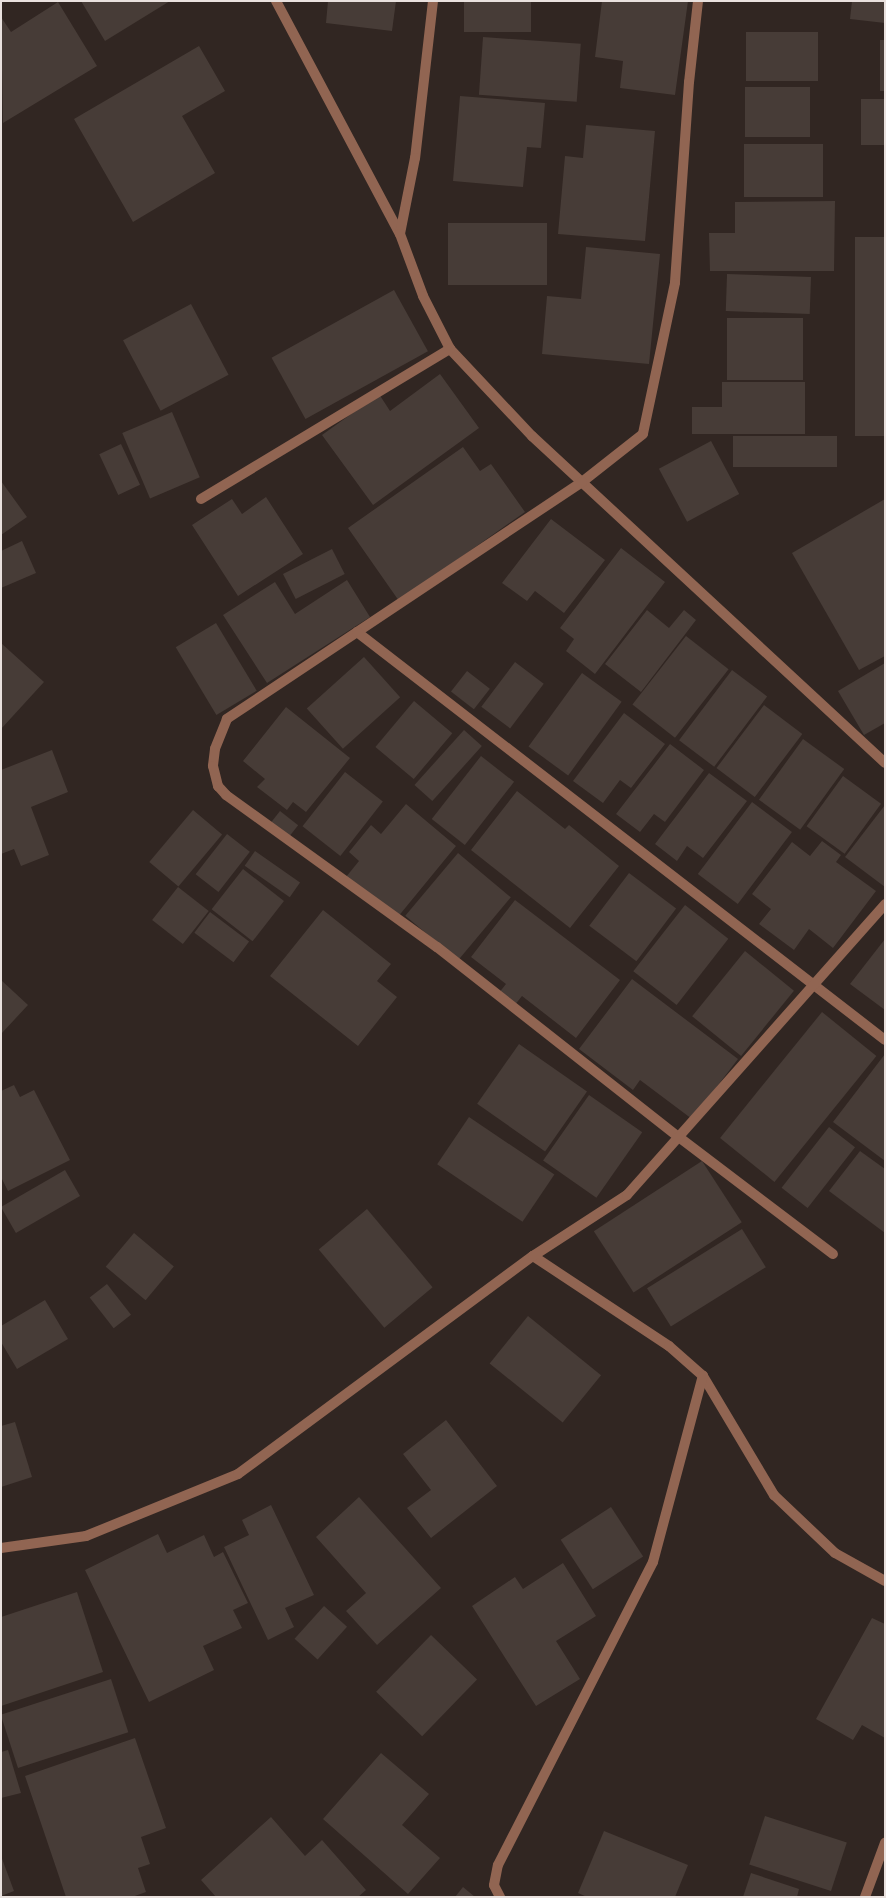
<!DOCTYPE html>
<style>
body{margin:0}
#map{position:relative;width:886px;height:1898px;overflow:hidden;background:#312622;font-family:"Libre Baskerville",serif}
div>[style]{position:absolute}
.building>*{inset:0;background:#473c37;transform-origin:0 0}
.minor>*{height:10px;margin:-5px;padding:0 5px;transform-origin:5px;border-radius:5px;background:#916552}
span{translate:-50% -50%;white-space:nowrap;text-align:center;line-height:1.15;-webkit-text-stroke:4px #15100e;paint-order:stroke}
.frame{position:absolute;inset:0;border:2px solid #e9e1de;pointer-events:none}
</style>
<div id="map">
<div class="building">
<div style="clip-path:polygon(81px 1px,170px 1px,105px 41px)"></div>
<div style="clip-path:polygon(328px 1px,396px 1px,392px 31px,326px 23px)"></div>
<div style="left:464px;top:1px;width:67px;height:31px"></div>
<div style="clip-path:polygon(602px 1px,688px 1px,675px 95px,620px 88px,623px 61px,595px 57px)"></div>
<div style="clip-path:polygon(852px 1px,885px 1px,885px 23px,850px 19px)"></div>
<div style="clip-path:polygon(58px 2px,97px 66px,3px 123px,1px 17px,11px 32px)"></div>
<div style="left:746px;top:32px;width:72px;height:49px"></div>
<div style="left:483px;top:37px;width:98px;height:58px;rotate:4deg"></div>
<div style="left:880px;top:40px;width:5px;height:51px"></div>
<div style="clip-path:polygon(199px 46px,225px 91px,182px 116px,215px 173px,133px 222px,74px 119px)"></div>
<div style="left:745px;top:87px;width:65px;height:50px"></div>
<div style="clip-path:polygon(460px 96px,545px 103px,541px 148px,527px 147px,523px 187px,453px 181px)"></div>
<div style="left:861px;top:99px;width:24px;height:46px"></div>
<div style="clip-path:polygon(586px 125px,655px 131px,645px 241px,558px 234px,565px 156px,583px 158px)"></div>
<div style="left:744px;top:144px;width:79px;height:53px"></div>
<div style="clip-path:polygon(835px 201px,834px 271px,710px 271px,709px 233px,735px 233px,735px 202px)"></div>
<div style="left:547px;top:223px;width:62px;height:99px;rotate:90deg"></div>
<div style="left:855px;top:237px;width:30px;height:199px"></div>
<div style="clip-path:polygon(586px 247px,660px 254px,649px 364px,542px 354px,547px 296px,581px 299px)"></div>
<div style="left:811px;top:277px;width:37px;height:84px;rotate:92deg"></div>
<div style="left:394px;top:290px;width:70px;height:140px;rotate:61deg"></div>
<div style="left:191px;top:304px;width:80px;height:77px;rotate:62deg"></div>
<div style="left:727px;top:318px;width:76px;height:62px"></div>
<div style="clip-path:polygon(440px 374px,479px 428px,373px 505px,322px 435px,379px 394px,390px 411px)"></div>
<div style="clip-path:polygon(722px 382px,805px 382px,805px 434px,692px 434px,692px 407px,722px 407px)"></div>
<div style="left:172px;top:412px;width:71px;height:54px;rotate:67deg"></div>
<div style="left:733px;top:436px;width:104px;height:31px"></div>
<div style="left:711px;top:441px;width:60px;height:59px;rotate:62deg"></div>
<div style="left:121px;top:444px;width:45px;height:24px;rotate:65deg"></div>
<div style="clip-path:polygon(463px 447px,480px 471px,491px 464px,525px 512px,399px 601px,348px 528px)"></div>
<div style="clip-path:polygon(1px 481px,27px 517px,1px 535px)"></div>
<div style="clip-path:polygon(266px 497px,303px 554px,238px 596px,192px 525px,232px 499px,242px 514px)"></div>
<div style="clip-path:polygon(885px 499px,885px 656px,859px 670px,792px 553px)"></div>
<div style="clip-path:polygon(551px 519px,605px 560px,564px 613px,535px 591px,527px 601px,502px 583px)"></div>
<div style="clip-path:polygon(22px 541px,36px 573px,1px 588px,1px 551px)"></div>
<div style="clip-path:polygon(621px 548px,665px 582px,595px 674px,566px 651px,574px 639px,560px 628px)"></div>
<div style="left:332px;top:549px;width:28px;height:55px;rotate:63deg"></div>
<div style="clip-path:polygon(347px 580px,370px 617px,267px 683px,223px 615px,275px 582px,295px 614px)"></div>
<div style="clip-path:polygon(647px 610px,669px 628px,684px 610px,696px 620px,641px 692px,605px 664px)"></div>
<div style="left:216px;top:623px;width:79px;height:47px;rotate:59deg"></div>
<div style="left:686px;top:636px;width:54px;height:87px;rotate:38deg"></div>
<div style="clip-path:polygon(1px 643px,44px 682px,1px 729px)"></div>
<div style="left:364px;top:657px;width:54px;height:77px;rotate:48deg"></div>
<div style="left:515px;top:662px;width:36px;height:56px;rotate:37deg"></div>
<div style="clip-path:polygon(885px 663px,885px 723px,864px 735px,838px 691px)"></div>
<div style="left:732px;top:670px;width:44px;height:88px;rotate:37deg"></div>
<div style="left:467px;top:671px;width:29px;height:26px;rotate:38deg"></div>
<div style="left:582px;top:673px;width:49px;height:91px;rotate:36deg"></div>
<div style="left:414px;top:701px;width:50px;height:60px;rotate:40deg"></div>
<div style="left:764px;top:705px;width:48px;height:79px;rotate:37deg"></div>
<div style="clip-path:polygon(286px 707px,350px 758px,306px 812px,293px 802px,287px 810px,257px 787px,265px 779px,243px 761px)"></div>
<div style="clip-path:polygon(624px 713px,665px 744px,631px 788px,620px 780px,603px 803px,573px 781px)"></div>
<div style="left:464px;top:730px;width:24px;height:74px;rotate:42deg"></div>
<div style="left:803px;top:739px;width:51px;height:75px;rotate:36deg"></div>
<div style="clip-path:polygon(670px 744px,704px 770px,665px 822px,654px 814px,640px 832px,616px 814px)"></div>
<div style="clip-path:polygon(52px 750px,68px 792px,31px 807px,49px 855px,21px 866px,14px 849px,1px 854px,1px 770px)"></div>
<div style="left:481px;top:756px;width:42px;height:80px;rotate:38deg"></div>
<div style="left:345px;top:772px;width:48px;height:69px;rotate:38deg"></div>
<div style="clip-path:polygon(709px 773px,747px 801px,703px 858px,687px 846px,677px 861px,655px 844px)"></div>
<div style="left:843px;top:776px;width:47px;height:62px;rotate:36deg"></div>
<div style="clip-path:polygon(517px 791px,565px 829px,569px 825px,619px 866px,570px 928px,471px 850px)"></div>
<div style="left:752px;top:802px;width:50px;height:90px;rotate:37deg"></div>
<div style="clip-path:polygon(406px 804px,456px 846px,397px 918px,346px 877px,359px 861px,349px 852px,371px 825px,381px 834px)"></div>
<div style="clip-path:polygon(885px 805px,885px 887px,845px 857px)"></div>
<div style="left:193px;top:810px;width:38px;height:68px;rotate:40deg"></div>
<div style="left:280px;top:811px;width:23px;height:15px;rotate:38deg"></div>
<div style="left:227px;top:834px;width:29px;height:51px;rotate:38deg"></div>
<div style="clip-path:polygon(822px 841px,841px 855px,836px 862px,876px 891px,833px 948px,809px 929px,794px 950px,759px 924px,771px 909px,752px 894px,792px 842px,810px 856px)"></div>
<div style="left:255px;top:851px;width:55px;height:18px;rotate:35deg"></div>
<div style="left:458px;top:853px;width:69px;height:82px;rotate:40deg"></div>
<div style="left:243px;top:869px;width:52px;height:51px;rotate:38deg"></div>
<div style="left:629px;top:873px;width:59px;height:66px;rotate:37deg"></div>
<div style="left:178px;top:887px;width:39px;height:42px;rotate:38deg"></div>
<div style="clip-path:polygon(515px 900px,620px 980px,576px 1038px,522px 996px,514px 1006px,498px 994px,506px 984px,471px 957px)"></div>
<div style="left:685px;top:905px;width:55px;height:84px;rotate:38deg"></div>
<div style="clip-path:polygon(323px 910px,391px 964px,377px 981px,397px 997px,358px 1046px,270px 976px)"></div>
<div style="left:210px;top:912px;width:49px;height:26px;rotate:37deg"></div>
<div style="clip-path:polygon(885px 939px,885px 1010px,850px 984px)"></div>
<div style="left:745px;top:951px;width:63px;height:84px;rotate:39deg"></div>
<div style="clip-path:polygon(632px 979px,738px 1059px,692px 1119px,640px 1080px,633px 1090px,579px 1049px)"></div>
<div style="clip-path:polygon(1px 980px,28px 1005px,1px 1034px)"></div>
<div style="left:822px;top:1012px;width:70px;height:162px;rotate:39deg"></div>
<div style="left:519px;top:1044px;width:83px;height:73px;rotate:35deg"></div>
<div style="clip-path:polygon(885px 1054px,885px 1161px,833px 1122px)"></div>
<div style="clip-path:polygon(14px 1085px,20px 1097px,34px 1090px,70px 1160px,8px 1191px,1px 1177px,1px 1091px)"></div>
<div style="left:589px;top:1095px;width:65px;height:80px;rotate:35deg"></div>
<div style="left:469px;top:1117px;width:103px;height:57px;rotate:34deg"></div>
<div style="left:829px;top:1127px;width:33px;height:77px;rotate:38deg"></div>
<div style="clip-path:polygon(860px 1151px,885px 1169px,885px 1233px,829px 1191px)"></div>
<div style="left:702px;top:1161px;width:73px;height:129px;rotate:57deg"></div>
<div style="left:65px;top:1170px;width:30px;height:74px;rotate:60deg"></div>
<div style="left:367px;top:1209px;width:102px;height:63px;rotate:50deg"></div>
<div style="left:742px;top:1229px;width:45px;height:112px;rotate:58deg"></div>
<div style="left:134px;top:1233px;width:52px;height:44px;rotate:40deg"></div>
<div style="left:107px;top:1284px;width:39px;height:22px;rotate:52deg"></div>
<div style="clip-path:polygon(45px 1300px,68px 1339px,17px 1369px,1px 1342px,1px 1326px)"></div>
<div style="left:528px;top:1316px;width:94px;height:61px;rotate:39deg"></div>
<div style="clip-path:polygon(446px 1420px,497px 1486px,431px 1538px,407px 1508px,431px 1490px,403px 1454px)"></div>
<div style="clip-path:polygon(15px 1422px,32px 1477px,1px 1487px,1px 1426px)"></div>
<div style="clip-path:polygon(359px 1497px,441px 1588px,377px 1645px,346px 1611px,366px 1593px,316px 1537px)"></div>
<div style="clip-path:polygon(271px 1505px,314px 1595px,285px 1608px,294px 1627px,268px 1640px,224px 1547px,249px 1535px,242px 1520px)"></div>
<div style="left:611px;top:1507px;width:59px;height:60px;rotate:57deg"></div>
<div style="clip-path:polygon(158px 1534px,167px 1553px,204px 1535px,214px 1557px,223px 1552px,248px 1603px,233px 1610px,242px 1628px,203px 1646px,214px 1670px,149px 1702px,85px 1570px)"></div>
<div style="clip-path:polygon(563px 1563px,596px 1616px,556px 1641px,580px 1679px,536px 1706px,472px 1606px,515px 1577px,523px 1589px)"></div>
<div style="clip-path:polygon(77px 1592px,103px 1672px,1px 1706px,1px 1617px)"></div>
<div style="left:324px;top:1606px;width:31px;height:44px;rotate:42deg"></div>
<div style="clip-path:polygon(872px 1618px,885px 1624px,885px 1738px,862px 1725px,853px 1740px,816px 1719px)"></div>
<div style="left:431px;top:1635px;width:64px;height:79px;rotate:44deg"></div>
<div style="left:111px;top:1679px;width:56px;height:116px;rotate:72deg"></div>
<div style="clip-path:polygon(135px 1738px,166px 1828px,141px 1837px,150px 1864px,138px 1868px,146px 1892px,132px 1897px,66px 1897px,25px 1776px)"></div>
<div style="clip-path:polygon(8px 1750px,21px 1793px,1px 1798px,1px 1752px)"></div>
<div style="clip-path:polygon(381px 1753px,429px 1794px,402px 1825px,440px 1858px,408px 1894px,323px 1819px)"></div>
<div style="left:765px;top:1816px;width:86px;height:51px;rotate:18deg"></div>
<div style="clip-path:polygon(271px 1817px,305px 1856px,322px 1840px,366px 1890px,358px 1897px,216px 1897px,201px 1880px)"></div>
<div style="clip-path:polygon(604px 1831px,688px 1865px,675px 1897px,587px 1897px,578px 1893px)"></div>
<div style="clip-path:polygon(1px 1856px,14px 1891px,1px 1896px)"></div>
<div style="clip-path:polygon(751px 1873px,799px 1889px,797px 1897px,743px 1897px)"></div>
<div style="clip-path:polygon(463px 1887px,475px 1897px,455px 1897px)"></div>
</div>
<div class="minor">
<div style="left:276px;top:1px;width:264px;rotate:62deg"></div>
<div style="left:433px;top:1px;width:158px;rotate:96.5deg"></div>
<div style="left:415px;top:158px;width:77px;rotate:101.2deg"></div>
<div style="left:400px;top:234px;width:66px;rotate:69.6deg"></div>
<div style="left:423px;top:296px;width:59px;rotate:63deg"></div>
<div style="left:450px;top:349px;width:120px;rotate:46.7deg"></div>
<div style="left:532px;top:436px;width:481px;rotate:42.8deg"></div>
<div style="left:698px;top:1px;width:81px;rotate:96.3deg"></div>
<div style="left:689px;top:82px;width:201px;rotate:94deg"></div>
<div style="left:675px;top:283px;width:154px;rotate:102deg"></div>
<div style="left:643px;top:434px;width:78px;rotate:141.8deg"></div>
<div style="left:582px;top:482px;width:427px;rotate:146.3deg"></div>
<div style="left:227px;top:719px;width:32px;rotate:112deg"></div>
<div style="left:215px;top:749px;width:17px;rotate:97deg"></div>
<div style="left:213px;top:766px;width:21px;rotate:76deg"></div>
<div style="left:218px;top:786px;width:12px;rotate:48deg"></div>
<div style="left:226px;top:795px;width:260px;rotate:35.8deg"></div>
<div style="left:437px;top:947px;width:309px;rotate:38.2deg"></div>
<div style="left:680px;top:1138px;width:192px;rotate:37.2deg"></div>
<div style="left:201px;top:499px;width:291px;rotate:-31.1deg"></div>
<div style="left:357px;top:632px;width:667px;rotate:37.69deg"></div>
<div style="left:533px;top:1256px;width:163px;rotate:33.5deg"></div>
<div style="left:669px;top:1346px;width:45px;rotate:41.4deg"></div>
<div style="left:703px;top:1376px;width:139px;rotate:59.2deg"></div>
<div style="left:774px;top:1495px;width:84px;rotate:43.6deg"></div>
<div style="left:835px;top:1553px;width:57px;rotate:29.2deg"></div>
<div style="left:1px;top:1548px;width:86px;rotate:-8deg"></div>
<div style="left:86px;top:1536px;width:164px;rotate:-22.2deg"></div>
<div style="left:238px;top:1474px;width:367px;rotate:-36.5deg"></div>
<div style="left:533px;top:1256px;width:112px;rotate:-33deg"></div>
<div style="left:627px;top:1195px;width:389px;rotate:-48.4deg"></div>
<div style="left:500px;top:1897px;width:13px;rotate:-117deg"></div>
<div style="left:494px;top:1885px;width:20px;rotate:-79deg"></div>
<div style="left:498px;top:1865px;width:340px;rotate:-62.9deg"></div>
<div style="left:653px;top:1562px;width:193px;rotate:-75deg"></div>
<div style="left:865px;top:1897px;width:58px;rotate:-69.7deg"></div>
</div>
<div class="frame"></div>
</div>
